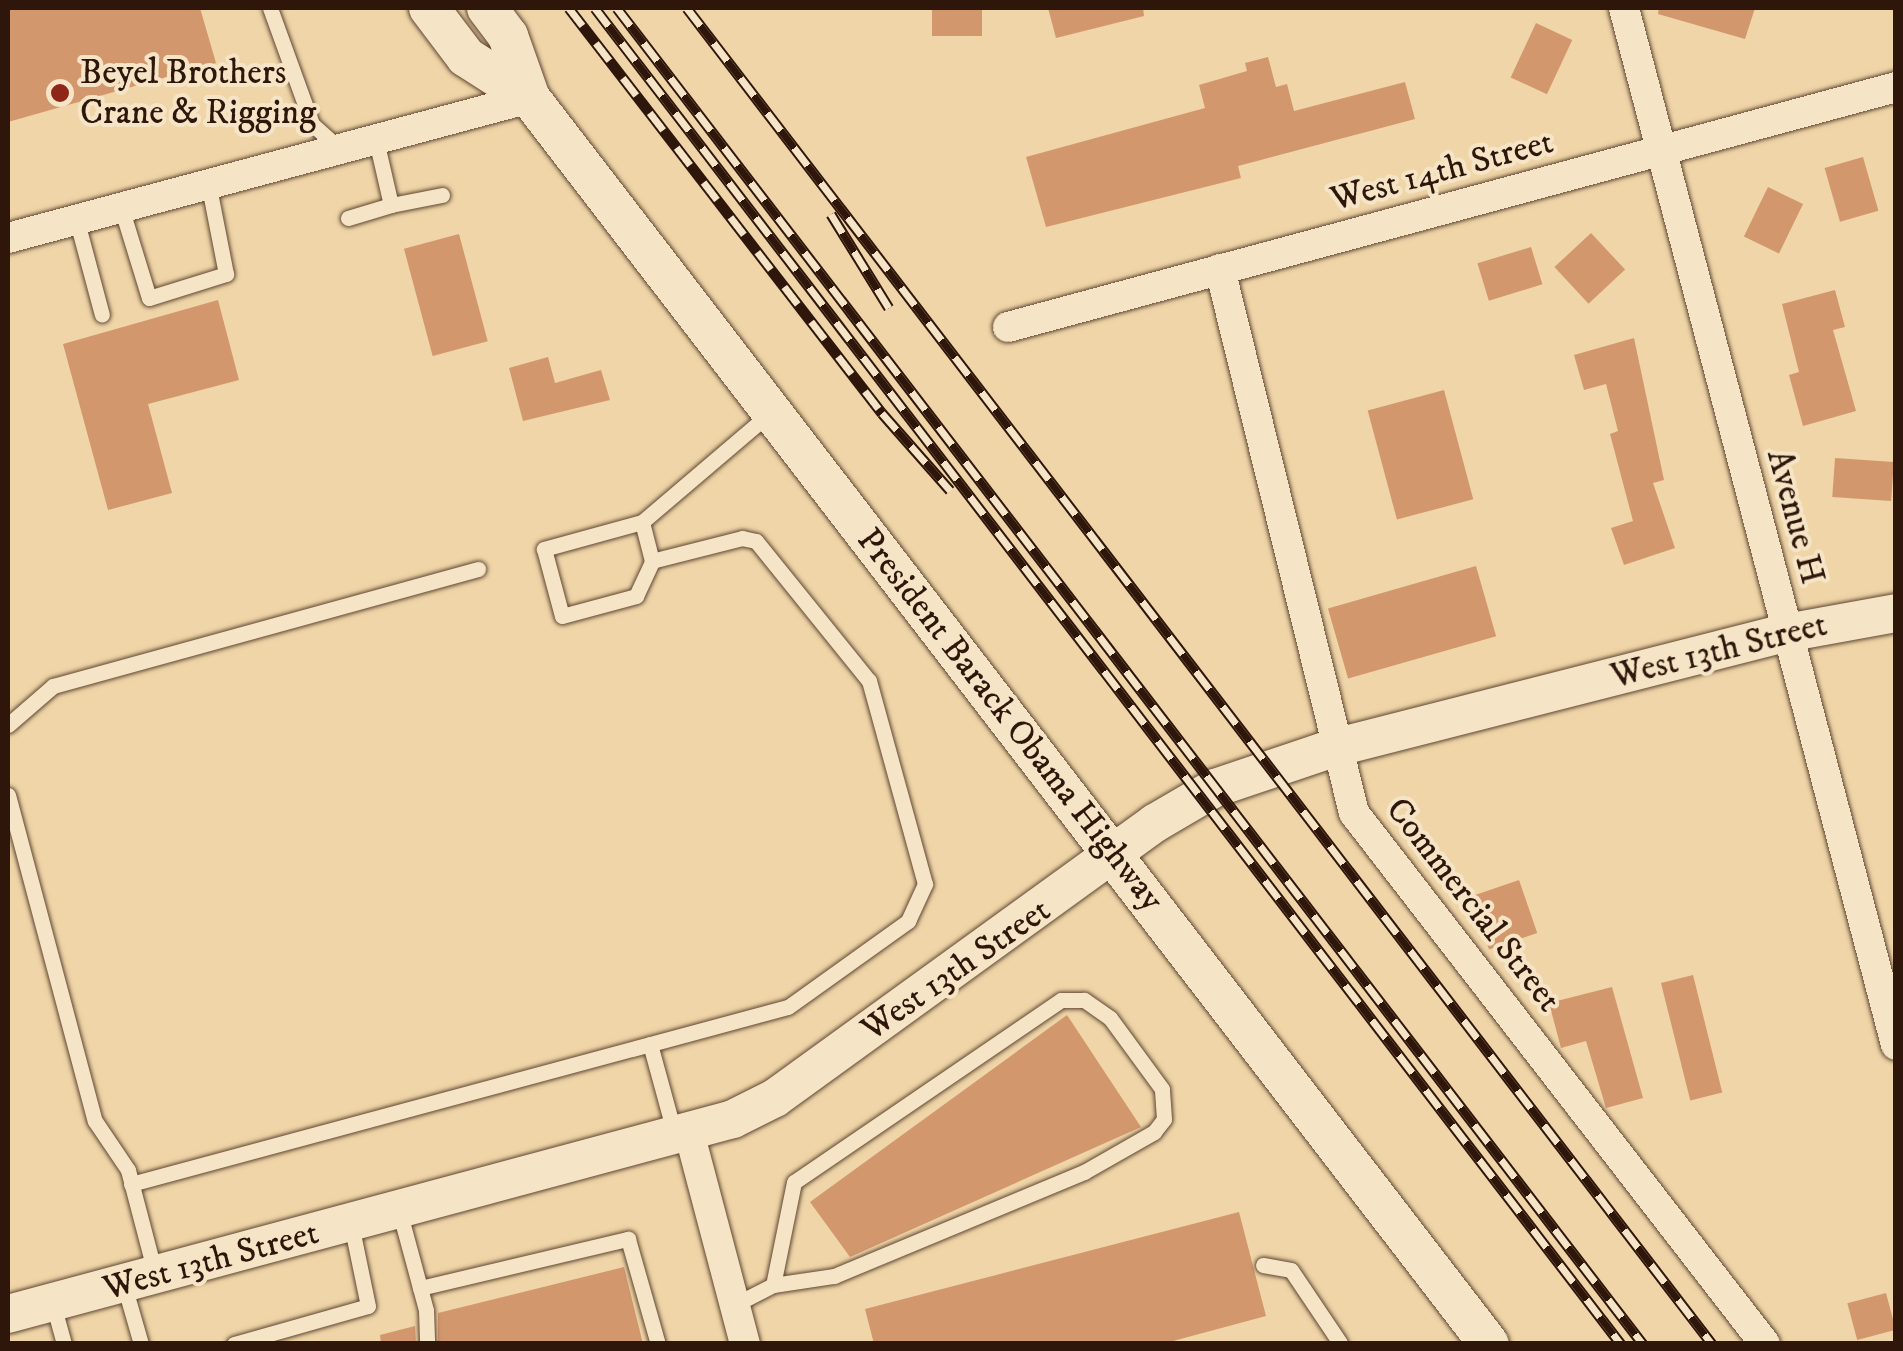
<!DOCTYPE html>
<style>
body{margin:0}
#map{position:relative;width:1903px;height:1351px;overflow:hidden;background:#efd5a7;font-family:"IM FELL DW Pica",serif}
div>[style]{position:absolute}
.building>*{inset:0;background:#d3976e;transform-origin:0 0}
.roads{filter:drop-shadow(0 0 2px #5f4632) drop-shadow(0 0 2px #5f4632)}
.service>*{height:15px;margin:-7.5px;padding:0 7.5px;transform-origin:7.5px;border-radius:7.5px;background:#f5e4c6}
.minor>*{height:30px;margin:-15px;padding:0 15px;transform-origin:15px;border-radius:15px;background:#f5e4c6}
.tertiary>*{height:38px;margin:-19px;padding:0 19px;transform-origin:19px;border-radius:19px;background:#f5e4c6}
.secondary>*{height:40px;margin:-20px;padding:0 20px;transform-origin:20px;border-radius:20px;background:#f5e4c6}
.rail>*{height:11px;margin-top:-5.5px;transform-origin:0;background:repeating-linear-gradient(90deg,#f5e4c6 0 22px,#2f160b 0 44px);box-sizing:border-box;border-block:2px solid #2f160b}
.dots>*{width:28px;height:28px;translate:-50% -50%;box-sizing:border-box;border:5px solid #f5e4c6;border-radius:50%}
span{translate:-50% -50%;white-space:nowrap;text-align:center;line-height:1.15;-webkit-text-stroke:8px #f5e4c6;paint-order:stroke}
.poi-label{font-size:35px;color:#2f160b}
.left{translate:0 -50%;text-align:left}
.street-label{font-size:35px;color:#2f160b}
.frame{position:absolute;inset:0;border:10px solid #2f160b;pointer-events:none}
</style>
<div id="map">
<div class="building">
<div style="clip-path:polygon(8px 8px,200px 8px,216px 63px,8px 122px)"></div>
<div style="left:932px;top:8px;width:50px;height:28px"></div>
<div style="clip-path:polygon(1048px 8px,1143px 8px,1144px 16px,1056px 38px)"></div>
<div style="clip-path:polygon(1659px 8px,1755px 8px,1745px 39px,1658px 14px)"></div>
<div style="left:1536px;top:23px;width:40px;height:60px;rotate:25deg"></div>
<div style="clip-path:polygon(1268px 57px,1276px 87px,1287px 84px,1294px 111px,1405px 82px,1415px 119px,1238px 166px,1241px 178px,1046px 227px,1026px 157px,1205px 108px,1199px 85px,1247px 71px,1245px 63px)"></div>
<div style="left:1863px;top:157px;width:56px;height:40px;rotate:74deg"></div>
<div style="left:1768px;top:187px;width:39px;height:55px;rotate:26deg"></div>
<div style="left:1591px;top:233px;width:50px;height:50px;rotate:47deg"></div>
<div style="left:459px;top:234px;width:111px;height:57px;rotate:75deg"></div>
<div style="left:1531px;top:247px;width:39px;height:56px;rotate:73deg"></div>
<div style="clip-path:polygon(1835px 290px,1845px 327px,1833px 330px,1856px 411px,1803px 426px,1789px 375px,1799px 372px,1782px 304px)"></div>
<div style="clip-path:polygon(218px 300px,239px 380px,148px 404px,172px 493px,108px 510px,63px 344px)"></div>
<div style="clip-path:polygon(1634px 338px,1664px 480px,1653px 483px,1675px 548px,1624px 565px,1611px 528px,1633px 521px,1610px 434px,1618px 431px,1606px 384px,1584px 390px,1574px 355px)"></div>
<div style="clip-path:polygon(548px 357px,555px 383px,601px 370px,610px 400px,523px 421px,509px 368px)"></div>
<div style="left:1444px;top:390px;width:113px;height:79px;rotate:75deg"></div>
<div style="left:1835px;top:458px;width:59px;height:39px;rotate:4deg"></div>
<div style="left:1476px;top:566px;width:73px;height:154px;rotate:74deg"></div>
<div style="left:1519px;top:880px;width:56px;height:51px;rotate:71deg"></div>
<div style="left:1693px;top:975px;width:121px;height:33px;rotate:76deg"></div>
<div style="clip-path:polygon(1612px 987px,1643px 1098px,1606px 1108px,1586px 1041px,1561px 1048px,1549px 1003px)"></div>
<div style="clip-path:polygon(1067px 1015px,1141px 1127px,850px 1257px,810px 1202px)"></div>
<div style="clip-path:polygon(1239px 1212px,1266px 1316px,1162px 1344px,874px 1344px,865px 1309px)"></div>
<div style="clip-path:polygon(624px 1267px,643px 1344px,438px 1344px,438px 1313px)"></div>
<div style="left:1886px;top:1293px;width:38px;height:40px;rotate:75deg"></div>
<div style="clip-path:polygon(415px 1326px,416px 1344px,381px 1344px,380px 1335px)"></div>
</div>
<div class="roads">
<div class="service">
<div style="left:270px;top:8px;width:123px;rotate:70.1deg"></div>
<div style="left:312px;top:124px;width:39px;rotate:42deg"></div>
<div style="left:391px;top:205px;width:52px;rotate:-11.1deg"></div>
<div style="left:121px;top:207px;width:95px;rotate:72.9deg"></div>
<div style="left:149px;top:298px;width:81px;rotate:-17.3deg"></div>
<div style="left:226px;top:274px;width:89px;rotate:-101.1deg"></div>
<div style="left:76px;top:218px;width:100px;rotate:75deg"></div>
<div style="left:348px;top:218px;width:45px;rotate:-16.8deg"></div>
<div style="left:391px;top:205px;width:67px;rotate:-103deg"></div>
<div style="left:642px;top:522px;width:102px;rotate:164.6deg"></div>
<div style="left:544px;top:549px;width:69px;rotate:75deg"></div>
<div style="left:562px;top:616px;width:77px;rotate:-15.1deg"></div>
<div style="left:636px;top:596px;width:38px;rotate:-65deg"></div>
<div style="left:652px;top:561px;width:40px;rotate:-104.4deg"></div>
<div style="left:642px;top:522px;width:167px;rotate:-40.4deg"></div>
<div style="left:8px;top:725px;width:60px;rotate:-40.9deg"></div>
<div style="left:53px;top:686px;width:441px;rotate:-15.4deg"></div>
<div style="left:8px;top:795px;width:337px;rotate:75.1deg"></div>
<div style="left:95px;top:1121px;width:59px;rotate:56deg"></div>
<div style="left:128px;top:1170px;width:106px;rotate:75.3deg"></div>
<div style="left:650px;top:1044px;width:91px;rotate:74.7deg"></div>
<div style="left:131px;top:1184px;width:680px;rotate:-15.08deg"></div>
<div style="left:788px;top:1007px;width:148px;rotate:-35.6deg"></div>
<div style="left:908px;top:921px;width:41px;rotate:-65.3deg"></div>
<div style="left:925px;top:884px;width:211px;rotate:-105.4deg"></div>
<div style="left:869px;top:681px;width:180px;rotate:-128.9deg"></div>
<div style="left:756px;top:541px;width:14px;rotate:-168deg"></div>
<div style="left:742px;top:538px;width:93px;rotate:165.7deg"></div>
<div style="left:399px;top:1210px;width:104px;rotate:74.9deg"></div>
<div style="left:426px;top:1310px;width:34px;rotate:88deg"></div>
<div style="left:1263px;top:1265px;width:28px;rotate:10deg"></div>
<div style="left:1291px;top:1270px;width:88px;rotate:56.1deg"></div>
<div style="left:124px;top:1285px;width:61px;rotate:73.9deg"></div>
<div style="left:420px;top:1288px;width:214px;rotate:-13.3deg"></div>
<div style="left:628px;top:1239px;width:109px;rotate:74.1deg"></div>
<div style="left:53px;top:1304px;width:41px;rotate:74.6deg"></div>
<div style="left:736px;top:1304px;width:42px;rotate:-27.2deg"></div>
<div style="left:773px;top:1285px;width:62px;rotate:-8.4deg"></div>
<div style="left:834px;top:1276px;width:271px;rotate:-22.6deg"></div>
<div style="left:1084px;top:1172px;width:81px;rotate:-29.7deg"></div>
<div style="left:1154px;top:1132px;width:16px;rotate:-52deg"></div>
<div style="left:1164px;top:1119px;width:30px;rotate:-94deg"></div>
<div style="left:1162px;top:1089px;width:88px;rotate:-126.2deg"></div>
<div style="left:1110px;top:1018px;width:32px;rotate:-145deg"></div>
<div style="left:1084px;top:1000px;width:23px;rotate:180deg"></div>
<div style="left:1061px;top:1000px;width:323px;rotate:145.7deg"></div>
<div style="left:794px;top:1182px;width:105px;rotate:101.5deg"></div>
<div style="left:234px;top:1344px;width:139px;rotate:-15.8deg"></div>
<div style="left:368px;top:1306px;width:84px;rotate:-101.7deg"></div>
</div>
<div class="minor">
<div style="left:1624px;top:8px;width:1072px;rotate:75.3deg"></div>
<div style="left:8px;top:238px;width:540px;rotate:-15.01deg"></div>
<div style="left:1220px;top:269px;width:560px;rotate:76.16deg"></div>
<div style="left:1354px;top:813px;width:671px;rotate:52.26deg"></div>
<div style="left:1008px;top:327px;width:920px;rotate:-15.12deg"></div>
<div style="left:689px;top:1132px;width:219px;rotate:75.2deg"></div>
</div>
<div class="tertiary">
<div style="left:8px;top:1314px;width:751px;rotate:-15.05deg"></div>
<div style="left:733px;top:1119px;width:47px;rotate:-26.6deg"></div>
<div style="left:775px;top:1098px;width:469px;rotate:-35.9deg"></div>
<div style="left:1155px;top:823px;width:69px;rotate:-30.3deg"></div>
<div style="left:1215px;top:788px;width:126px;rotate:-18.6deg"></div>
<div style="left:1334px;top:748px;width:466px;rotate:-14.3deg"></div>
<div style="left:1786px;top:633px;width:112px;rotate:-10.3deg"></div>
</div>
<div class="secondary">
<div style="left:429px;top:8px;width:61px;rotate:52.9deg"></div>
<div style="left:466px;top:57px;width:76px;rotate:32.6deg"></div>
<div style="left:487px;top:8px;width:35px;rotate:53deg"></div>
<div style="left:508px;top:36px;width:66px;rotate:70.5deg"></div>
<div style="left:530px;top:98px;width:1572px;rotate:52.42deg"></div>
</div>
</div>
<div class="rail">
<div style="left:569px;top:8px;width:512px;rotate:52.3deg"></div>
<div style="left:882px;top:413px;width:103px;rotate:48.6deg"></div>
<div style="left:595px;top:8px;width:1685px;rotate:52.48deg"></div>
<div style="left:617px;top:8px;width:1685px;rotate:52.48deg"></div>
<div style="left:687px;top:8px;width:1684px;rotate:52.5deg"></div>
<div style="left:831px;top:214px;width:110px;rotate:58.3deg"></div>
</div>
<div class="dots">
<div style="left:60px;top:93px;background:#8f2418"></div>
</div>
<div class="poi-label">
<span class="left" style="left:80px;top:93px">Beyel Brothers<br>Crane &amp; Rigging</span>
</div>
<div class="street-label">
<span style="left:1442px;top:171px;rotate:-15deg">West 14th Street</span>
<span style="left:1795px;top:517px;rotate:75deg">Avenue H</span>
<span style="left:1719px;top:651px;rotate:-14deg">West 13th Street</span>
<span style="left:1010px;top:720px;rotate:52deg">President Barack Obama Highway</span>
<span style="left:1473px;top:905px;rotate:52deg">Commercial Street</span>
<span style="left:956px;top:970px;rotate:-35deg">West 13th Street</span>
<span style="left:211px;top:1261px;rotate:-15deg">West 13th Street</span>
</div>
<div class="frame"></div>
</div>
